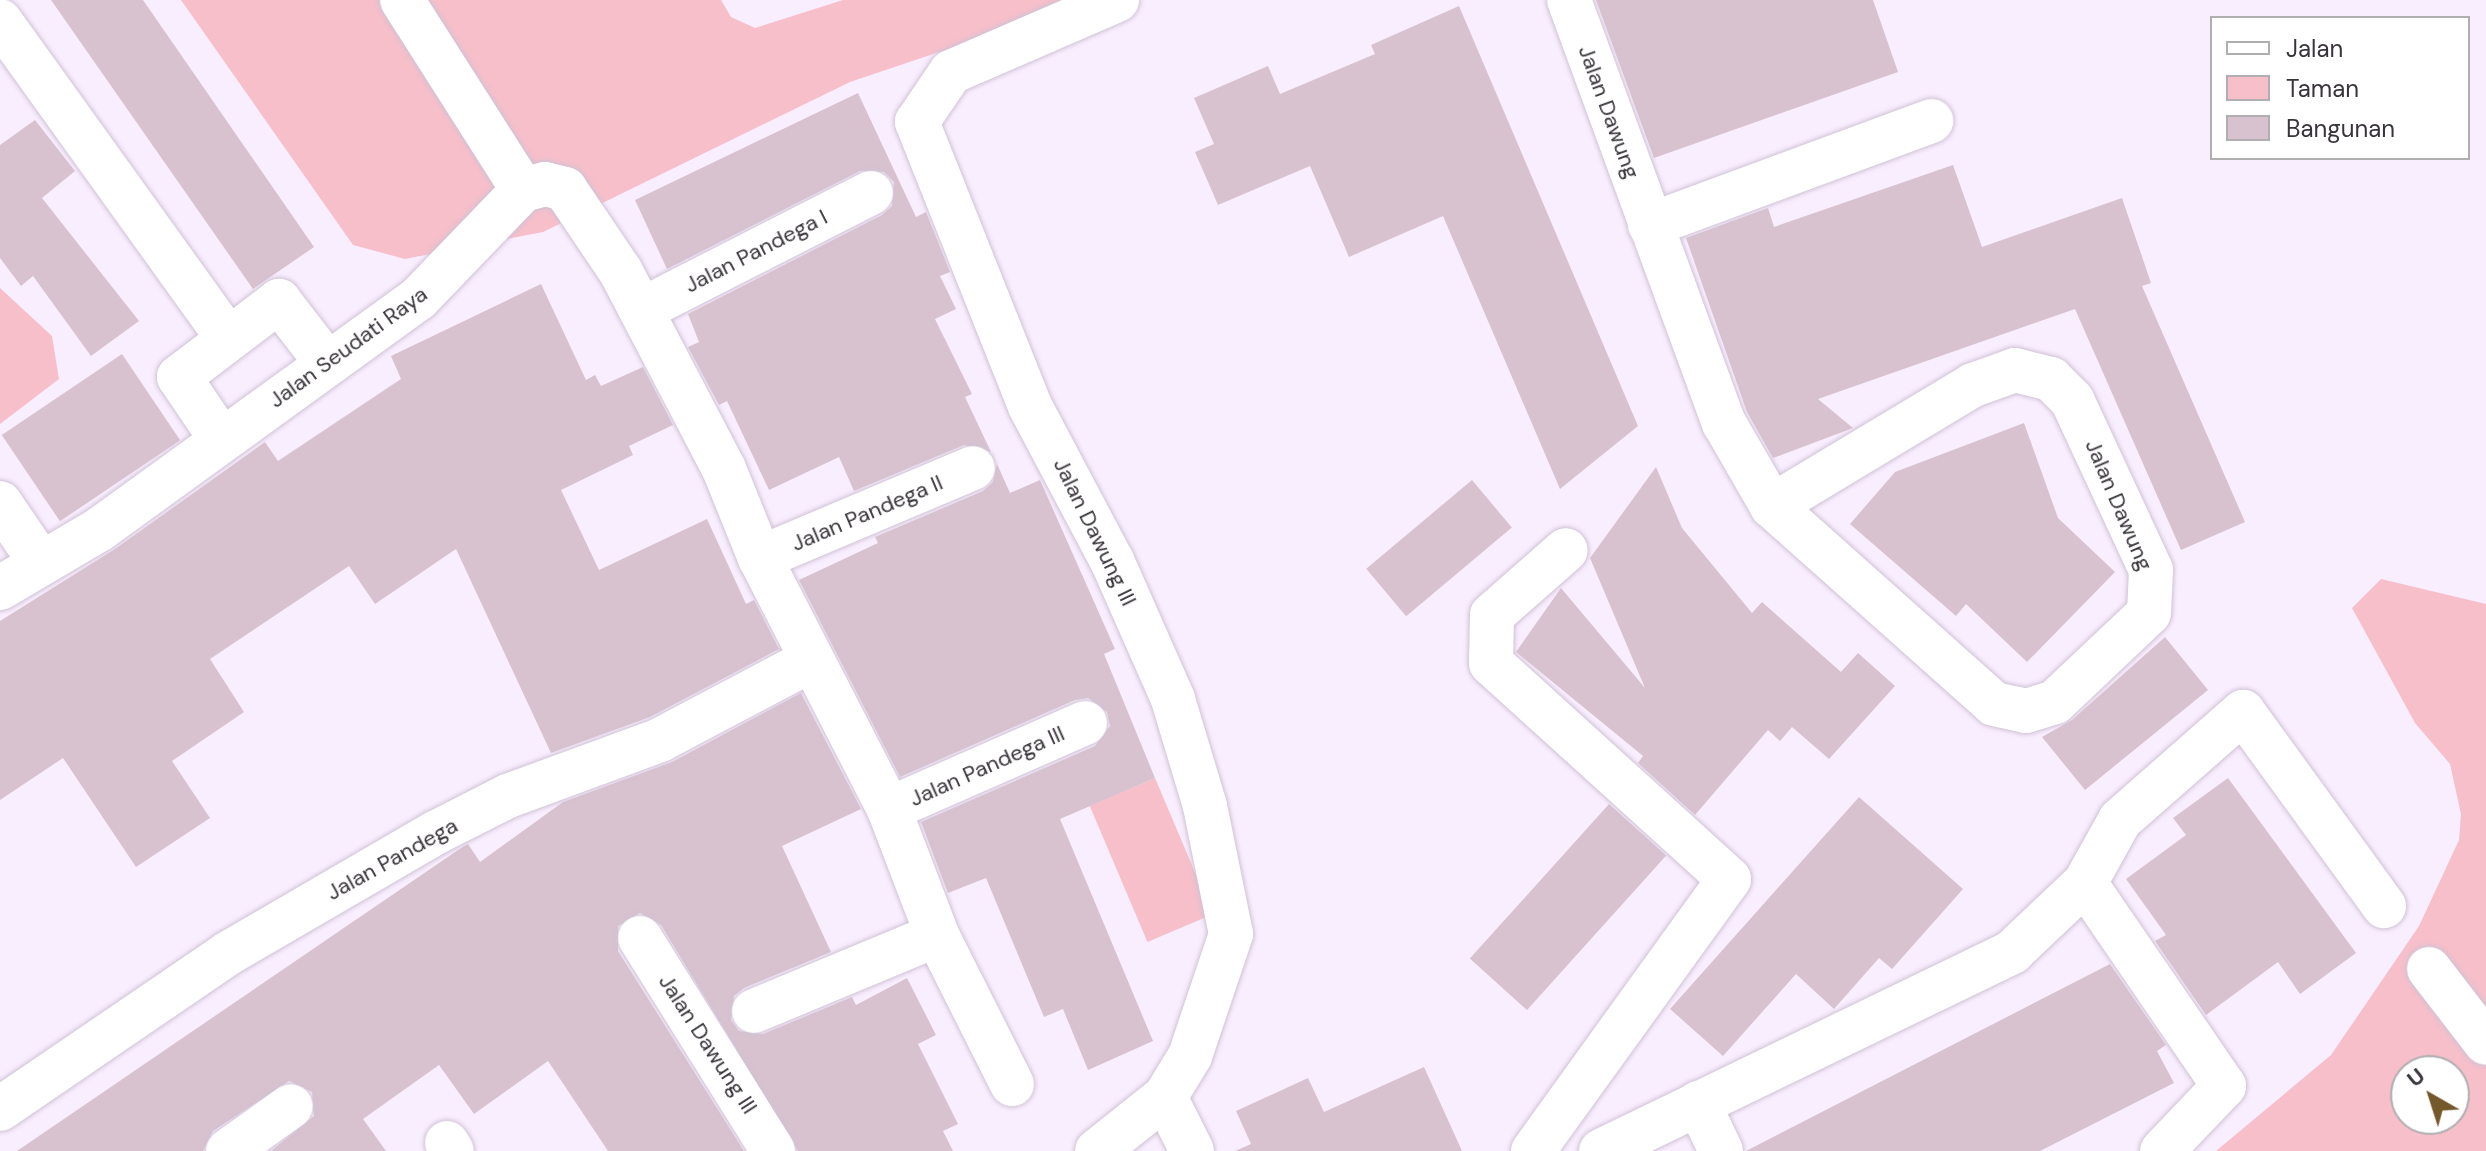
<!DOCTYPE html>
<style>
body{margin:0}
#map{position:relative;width:2486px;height:1151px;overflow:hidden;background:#f9eefe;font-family:"DM Sans",sans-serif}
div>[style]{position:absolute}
.green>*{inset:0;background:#f6bfca;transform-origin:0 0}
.building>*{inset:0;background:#d8c2cf;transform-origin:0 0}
.roads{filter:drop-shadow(0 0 2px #cfc2d5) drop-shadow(0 0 2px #cfc2d5)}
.minor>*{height:44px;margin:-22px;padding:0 22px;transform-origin:22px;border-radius:22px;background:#fff}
span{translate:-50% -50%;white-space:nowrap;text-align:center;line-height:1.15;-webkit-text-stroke:6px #fff;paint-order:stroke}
.street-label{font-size:22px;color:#39343b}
.legend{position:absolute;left:2210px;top:16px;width:260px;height:144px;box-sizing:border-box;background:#fff;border:2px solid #b0aeb1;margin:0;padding:10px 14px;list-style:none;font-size:24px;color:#39343b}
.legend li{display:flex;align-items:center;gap:16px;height:40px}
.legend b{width:40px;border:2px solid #b0aeb1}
.north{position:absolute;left:2390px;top:1055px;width:80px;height:80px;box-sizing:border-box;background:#fff;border:2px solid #b0aeb1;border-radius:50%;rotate:321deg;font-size:22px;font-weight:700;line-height:32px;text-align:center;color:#39343b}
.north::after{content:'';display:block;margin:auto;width:28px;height:36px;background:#74592b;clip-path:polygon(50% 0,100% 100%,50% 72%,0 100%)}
</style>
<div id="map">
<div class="green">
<div style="clip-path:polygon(181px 0,721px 0,731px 17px,755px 28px,843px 0,1094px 0,850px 82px,543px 232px,405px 259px,353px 245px)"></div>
<div style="clip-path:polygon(0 288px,52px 336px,59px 379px,0 424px)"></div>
<div style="clip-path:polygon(evenodd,2381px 579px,2486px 604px,2486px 1151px,2216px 1151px,2331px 1055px,2419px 926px,2459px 840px,2461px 814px,2450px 764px,2415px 723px,2352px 608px,2381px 579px,2406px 1071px,2454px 1071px,2454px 1119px,2406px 1119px,2406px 1071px)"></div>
<div style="left:1155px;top:778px;width:148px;height:71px;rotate:67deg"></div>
</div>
<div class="building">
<div style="clip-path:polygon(51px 0,143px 0,314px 247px,253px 289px)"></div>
<div style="clip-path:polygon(1596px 0,1873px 0,1898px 72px,1654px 158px)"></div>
<div style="clip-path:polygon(1459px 6px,1638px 426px,1560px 489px,1443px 216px,1349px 257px,1310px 166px,1218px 205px,1195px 152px,1214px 144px,1194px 98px,1268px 66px,1280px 94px,1375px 54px,1371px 45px)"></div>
<div style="clip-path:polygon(858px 93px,916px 217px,926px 212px,950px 272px,940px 276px,956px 309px,935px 319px,972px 394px,965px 397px,991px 452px,964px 445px,854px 491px,839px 457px,769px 490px,727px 401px,719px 405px,688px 347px,699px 342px,688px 314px,882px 215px,892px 206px,894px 182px,884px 172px,860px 171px,667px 269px,635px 200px)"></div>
<div style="clip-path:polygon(35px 120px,75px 171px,42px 198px,139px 321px,91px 356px,33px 276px,21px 286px,0 258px,0 145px)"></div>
<div style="clip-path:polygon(1953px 165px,1982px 247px,2122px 198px,2151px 283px,2142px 286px,2245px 522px,2181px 550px,2075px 309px,1818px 399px,1853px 428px,1773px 458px,1747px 412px,1686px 238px,1768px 208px,1774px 227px)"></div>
<div style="clip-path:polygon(541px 284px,586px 380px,595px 375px,601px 386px,643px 367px,673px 425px,629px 446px,633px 455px,561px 490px,599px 570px,707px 519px,746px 604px,754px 600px,779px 649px,650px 717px,551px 753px,456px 549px,375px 604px,349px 566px,210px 659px,244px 712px,172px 761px,210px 818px,136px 867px,63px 758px,0 800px,0 621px,115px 549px,265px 442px,278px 461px,401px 379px,391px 356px)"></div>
<div style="left:122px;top:354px;width:104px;height:145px;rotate:56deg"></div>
<div style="clip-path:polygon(2024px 423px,2058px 518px,2115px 572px,2027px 662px,1966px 604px,1956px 616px,1850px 524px,1895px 472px)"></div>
<div style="clip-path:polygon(997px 464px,1010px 493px,1040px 480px,1115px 649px,1104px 654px,1155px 778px,1060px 819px,1153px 1041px,1088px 1070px,1063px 1009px,1044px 1017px,986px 878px,948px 893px,921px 822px,1095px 746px,1110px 726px,1107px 712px,1088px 698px,1075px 700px,900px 777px,799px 580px,878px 543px,875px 537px,983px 491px,993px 482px)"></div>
<div style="clip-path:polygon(1656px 467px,1682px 528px,1752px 613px,1762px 602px,1841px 672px,1858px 653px,1895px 686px,1829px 759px,1792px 727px,1780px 741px,1768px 730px,1695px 815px,1638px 763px,1643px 756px,1516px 652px,1561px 588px,1645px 688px,1590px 558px)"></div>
<div style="left:1472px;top:480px;width:62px;height:138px;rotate:50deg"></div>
<div style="clip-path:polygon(2165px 637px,2208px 690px,2085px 790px,2042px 737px,2072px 720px)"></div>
<div style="clip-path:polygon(801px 693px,861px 809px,782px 846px,831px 952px,744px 988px,734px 996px,731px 1020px,739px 1031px,763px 1034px,852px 997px,856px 1005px,907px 978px,936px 1035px,918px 1044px,958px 1124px,943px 1131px,953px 1151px,798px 1151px,661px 925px,640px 913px,618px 926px,618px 951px,744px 1151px,608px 1151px,548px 1061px,474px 1114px,439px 1065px,363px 1119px,386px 1151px,271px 1151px,314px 1116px,312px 1092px,289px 1081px,213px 1131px,203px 1151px,17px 1151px,461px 848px,468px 844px,480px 862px,563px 802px,672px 762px)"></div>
<div style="clip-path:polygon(2228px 778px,2356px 953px,2300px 994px,2278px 962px,2206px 1015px,2155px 941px,2166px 935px,2126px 879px,2186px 835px,2173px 818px)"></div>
<div style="clip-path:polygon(1859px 797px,1963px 889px,1892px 969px,1879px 958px,1834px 1009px,1796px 974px,1723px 1056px,1670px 1009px)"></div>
<div style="left:1609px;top:804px;width:77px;height:208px;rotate:42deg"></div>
<div style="clip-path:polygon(2110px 964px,2166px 1045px,2157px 1051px,2174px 1083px,2040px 1151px,1746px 1151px)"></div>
<div style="clip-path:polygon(1424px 1067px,1462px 1151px,1235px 1151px,1251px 1144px,1236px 1111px,1308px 1078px,1324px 1112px)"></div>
</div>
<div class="roads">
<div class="minor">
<div style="left:402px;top:0;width:225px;rotate:57.5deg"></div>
<div style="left:1569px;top:0;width:451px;rotate:69.9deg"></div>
<div style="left:1724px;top:423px;width:96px;rotate:60deg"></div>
<div style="left:1772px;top:506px;width:297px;rotate:41.7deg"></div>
<div style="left:1994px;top:704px;width:33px;rotate:12deg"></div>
<div style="left:2026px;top:711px;width:30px;rotate:-17deg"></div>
<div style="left:2055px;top:702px;width:129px;rotate:-43.4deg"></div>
<div style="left:2149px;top:613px;width:43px;rotate:-87.3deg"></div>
<div style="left:2151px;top:570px;width:187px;rotate:-114.9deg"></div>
<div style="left:2072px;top:400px;width:30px;rotate:-135deg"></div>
<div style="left:2051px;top:379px;width:37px;rotate:-166deg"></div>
<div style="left:2015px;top:370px;width:45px;rotate:160.3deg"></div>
<div style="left:1973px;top:385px;width:235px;rotate:149deg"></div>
<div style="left:0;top:21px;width:390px;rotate:54.3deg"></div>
<div style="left:1650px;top:225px;width:300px;rotate:-20.3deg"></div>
<div style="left:641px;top:310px;width:258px;rotate:-27deg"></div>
<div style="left:221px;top:439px;width:75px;rotate:-124.1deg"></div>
<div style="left:179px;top:377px;width:126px;rotate:-37.2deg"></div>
<div style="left:279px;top:301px;width:78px;rotate:52.3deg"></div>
<div style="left:0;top:503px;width:73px;rotate:55.7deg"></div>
<div style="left:760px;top:558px;width:231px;rotate:-22.9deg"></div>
<div style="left:0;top:588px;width:116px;rotate:-30.5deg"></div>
<div style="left:100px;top:529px;width:392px;rotate:-35.9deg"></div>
<div style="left:418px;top:299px;width:151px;rotate:-46.1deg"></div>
<div style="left:523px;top:190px;width:23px;rotate:-15deg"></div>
<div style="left:545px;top:184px;width:21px;rotate:14deg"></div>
<div style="left:565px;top:189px;width:100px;rotate:56deg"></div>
<div style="left:621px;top:272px;width:222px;rotate:62.4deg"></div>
<div style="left:724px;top:469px;width:96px;rotate:68deg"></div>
<div style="left:760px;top:558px;width:282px;rotate:62.8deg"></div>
<div style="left:889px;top:809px;width:135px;rotate:69.1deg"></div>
<div style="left:937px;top:935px;width:167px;rotate:63.3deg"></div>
<div style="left:889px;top:809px;width:214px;rotate:-23.7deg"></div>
<div style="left:2085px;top:883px;width:246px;rotate:55.6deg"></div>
<div style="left:2224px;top:1086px;width:90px;rotate:133.6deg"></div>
<div style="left:640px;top:938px;width:251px;rotate:58deg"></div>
<div style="left:2429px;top:969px;width:93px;rotate:52.4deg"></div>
<div style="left:754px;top:1011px;width:198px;rotate:-22.6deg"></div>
<div style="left:1165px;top:1097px;width:60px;rotate:63.4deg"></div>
<div style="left:1698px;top:1103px;width:53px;rotate:64.4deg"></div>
<div style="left:0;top:1109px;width:275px;rotate:-34.3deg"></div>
<div style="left:227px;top:954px;width:241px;rotate:-30.2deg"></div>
<div style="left:435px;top:833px;width:82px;rotate:-26.9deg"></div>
<div style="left:508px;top:796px;width:162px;rotate:-20.2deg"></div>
<div style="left:660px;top:740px;width:171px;rotate:-27.9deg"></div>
<div style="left:447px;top:1143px;width:9px;rotate:58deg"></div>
<div style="left:228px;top:1151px;width:77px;rotate:-35.5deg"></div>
<div style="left:1097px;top:1151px;width:87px;rotate:-38.5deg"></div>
<div style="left:1165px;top:1097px;width:48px;rotate:-58.6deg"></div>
<div style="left:1190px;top:1056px;width:129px;rotate:-71.4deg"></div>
<div style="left:1231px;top:934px;width:131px;rotate:-101.5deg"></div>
<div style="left:1205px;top:806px;width:112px;rotate:-106.7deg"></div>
<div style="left:1173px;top:699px;width:151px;rotate:-113.8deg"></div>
<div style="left:1112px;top:561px;width:175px;rotate:-117.9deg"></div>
<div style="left:1030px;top:406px;width:306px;rotate:-111.7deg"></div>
<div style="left:917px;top:122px;width:60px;rotate:-55.8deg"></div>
<div style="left:951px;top:72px;width:181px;rotate:-23.4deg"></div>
<div style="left:1533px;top:1151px;width:335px;rotate:-54.2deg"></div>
<div style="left:1729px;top:879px;width:321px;rotate:-137.8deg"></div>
<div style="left:1491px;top:663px;width:48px;rotate:-88.8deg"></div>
<div style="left:1492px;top:615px;width:98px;rotate:-41.3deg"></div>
<div style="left:1601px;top:1151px;width:457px;rotate:-25.8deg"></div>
<div style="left:2012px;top:952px;width:100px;rotate:-43.4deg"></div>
<div style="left:2085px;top:883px;width:72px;rotate:-60.9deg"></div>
<div style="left:2120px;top:820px;width:164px;rotate:-41.3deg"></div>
<div style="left:2243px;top:712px;width:240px;rotate:54deg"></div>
</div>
</div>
<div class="street-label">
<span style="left:1609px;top:112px;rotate:70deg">Jalan Dawung</span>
<span style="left:756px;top:251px;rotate:-27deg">Jalan Pandega I</span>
<span style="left:348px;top:347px;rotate:-36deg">Jalan Seudati Raya</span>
<span style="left:2119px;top:505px;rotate:67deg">Jalan Dawung</span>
<span style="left:867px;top:513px;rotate:-23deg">Jalan Pandega II</span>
<span style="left:1095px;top:532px;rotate:64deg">Jalan Dawung III</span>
<span style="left:987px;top:766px;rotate:-24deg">Jalan Pandega III</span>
<span style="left:392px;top:859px;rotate:-29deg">Jalan Pandega</span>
<span style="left:708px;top:1044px;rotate:57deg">Jalan Dawung III</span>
</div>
<ul class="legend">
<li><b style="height:10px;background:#fff"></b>Jalan</li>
<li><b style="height:22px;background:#f6bfca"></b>Taman</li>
<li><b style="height:22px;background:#d8c2cf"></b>Bangunan</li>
</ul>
<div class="north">U</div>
</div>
